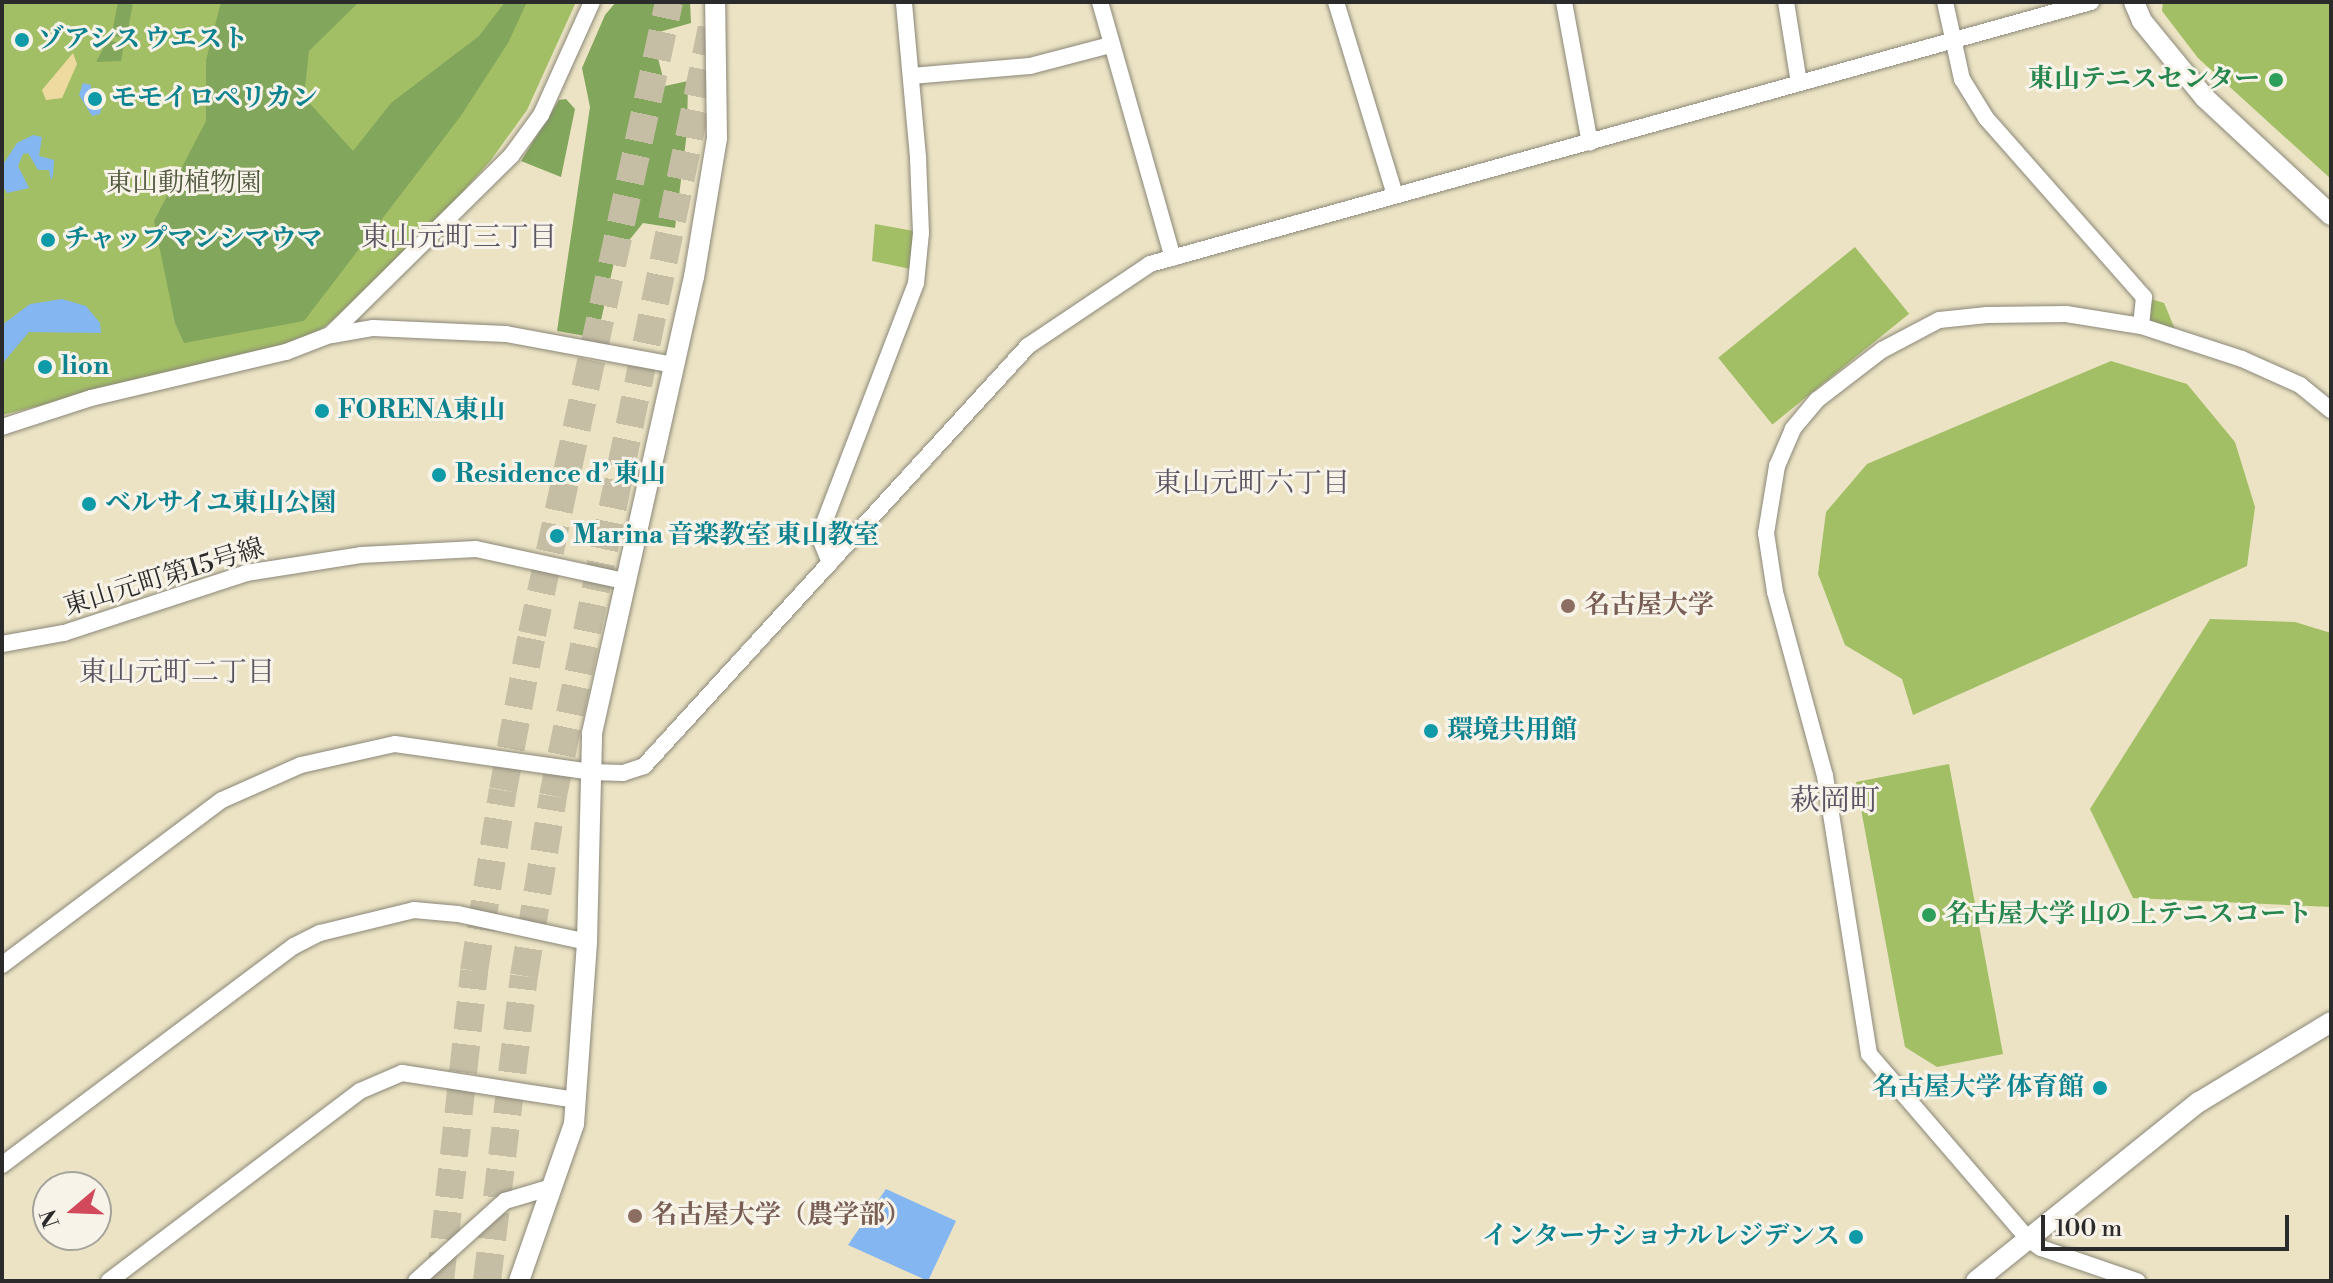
<!DOCTYPE html>
<meta charset="utf-8">
<style>
body{margin:0}
#map{position:relative;width:2333px;height:1283px;overflow:hidden;background:#ebe3c4;font-family:"Libre Bodoni","Noto Serif JP",serif}
div>[style]{position:absolute}
.green>*{inset:0;background:#a3bf66;transform-origin:0 0}
.forest>*{inset:0;background:#82a65b;transform-origin:0 0}
.sand>*{inset:0;background:#eeda9e}
.water>*{inset:0;background:#84b6f1}
.motorway-tunnel>*{height:28px;margin-top:-14px;transform-origin:0;background:repeating-linear-gradient(90deg,#c5bea5 0 28px,transparent 0 42px)}
.roads{filter:drop-shadow(0 0 2px #8b8778) drop-shadow(0 0 2px #8b8778)}
.minor>*{height:16px;margin:-8px;padding:0 8px;transform-origin:8px;border-radius:8px;background:#fff}
.tertiary>*{height:20px;margin:-10px;padding:0 10px;transform-origin:10px;border-radius:10px;background:#fff}
.dots>*{width:22px;height:22px;translate:-50% -50%;box-sizing:border-box;border:4px solid #f7f3e8;border-radius:50%}
span{translate:-50% -50%;white-space:nowrap;text-align:center;line-height:1.15;-webkit-text-stroke:6px #f7f3e8;paint-order:stroke}
.culture-label{font-size:26px;color:#0d838f;font-weight:700}
.left{translate:0 -50%;text-align:left}
.right{translate:-100% -50%;text-align:right}
.leisure-label{font-size:26px;color:#27864d;font-weight:700}
.park-label{font-size:26px;color:#4f573d}
.street-label{font-size:26px;color:#2b2b2b}
.education-label{font-size:26px;color:#785e54;font-weight:700}
.neighbourhood-label{font-size:28px;color:#5c5563}
.quarter-label{font-size:30px;color:#5c5563}
.frame{position:absolute;inset:0;border:4px solid #2b2b2b;pointer-events:none}
.north{position:absolute;left:32px;top:1171px;width:80px;height:80px;box-sizing:border-box;background:#f7f3e8;border:2px solid #a5a39c;border-radius:50%;rotate:251deg;font-size:22px;font-weight:700;line-height:32px;text-align:center;color:#2b2b2b}
.north::after{content:'';display:block;margin:auto;width:28px;height:36px;background:#d1495b;clip-path:polygon(50% 0,100% 100%,50% 72%,0 100%)}
.scale{position:absolute;left:2041px;top:1215px;width:248px;height:36px;box-sizing:border-box;border:4px solid #2b2b2b;border-top:0;padding-left:10px;font-size:24px;line-height:28px;white-space:nowrap;color:#2b2b2b;-webkit-text-stroke:6px #f7f3e8;paint-order:stroke}
</style>
<div id="map">
<div class="green">
<div style="clip-path:polygon(2px 2px,576px 2px,527px 110px,491px 160px,391px 273px,308px 340px,2px 415px)"></div>
<div style="clip-path:polygon(2163px 2px,2331px 2px,2331px 179px,2198px 58px,2162px 11px)"></div>
<div style="clip-path:polygon(875px 224px,914px 231px,911px 269px,872px 261px)"></div>
<div style="left:1855px;top:247px;width:86px;height:176px;rotate:51deg"></div>
<div style="clip-path:polygon(2148px 298px,2164px 303px,2177px 334px,2146px 324px)"></div>
<div style="clip-path:polygon(2111px 361px,2187px 384px,2235px 442px,2255px 507px,2247px 566px,1913px 715px,1902px 679px,1845px 645px,1818px 574px,1826px 512px,1867px 464px)"></div>
<div style="clip-path:polygon(2210px 619px,2295px 622px,2331px 633px,2331px 907px,2133px 898px,2090px 809px)"></div>
<div style="clip-path:polygon(1949px 764px,2003px 1054px,1937px 1067px,1905px 1047px,1856px 782px)"></div>
</div>
<div class="forest">
<div style="left:118px;top:2px;width:15px;height:34px;rotate:11deg"></div>
<div style="clip-path:polygon(221px 2px,359px 2px,309px 51px,304px 97px,353px 151px,391px 103px,479px 36px,505px 2px,527px 2px,508px 43px,460px 117px,304px 321px,184px 343px,175px 323px,154px 221px,206px 121px,206px 60px)"></div>
<div style="clip-path:polygon(616px 2px,690px 2px,691px 23px,652px 34px,665px 86px,688px 81px,687px 132px,675px 228px,643px 223px,615px 258px,597px 338px,557px 331px,590px 107px,582px 68px,605px 15px)"></div>
<div style="clip-path:polygon(108px 40px,124px 44px,121px 61px,96px 62px)"></div>
<div style="clip-path:polygon(566px 99px,575px 109px,561px 177px,521px 161px,559px 100px)"></div>
</div>
<div class="sand">
<div style="clip-path:polygon(73px 53px,77px 64px,62px 98px,46px 100px,42px 90px)"></div>
</div>
<div class="water">
<div style="clip-path:polygon(83px 83px,91px 85px,91px 99px,102px 107px,100px 114px,92px 116px,79px 95px)"></div>
<div style="clip-path:polygon(33px 135px,42px 137px,39px 156px,54px 160px,53px 176px,51px 180px,49px 170px,38px 170px,28px 153px,23px 154px,18px 166px,29px 188px,7px 193px,2px 185px,4px 163px,17px 143px)"></div>
<div style="clip-path:polygon(62px 299px,86px 306px,100px 323px,101px 333px,29px 332px,2px 364px,2px 325px,30px 304px)"></div>
<div style="clip-path:polygon(886px 1189px,956px 1221px,928px 1281px,848px 1245px)"></div>
</div>
<div class="motorway-tunnel">
<div style="left:440px;top:1281px;width:312px;rotate:-83.7deg"></div>
<div style="left:474px;top:971px;width:183px;rotate:-80.9deg"></div>
<div style="left:503px;top:790px;width:159px;rotate:-79.5deg"></div>
<div style="left:532px;top:634px;width:647px;rotate:-77.77deg"></div>
<div style="left:487px;top:1281px;width:307px;rotate:-83.1deg"></div>
<div style="left:524px;top:976px;width:182px;rotate:-80.8deg"></div>
<div style="left:553px;top:796px;width:790px;rotate:-78.32deg"></div>
</div>
<div class="roads">
<div class="minor">
<div style="left:1100px;top:2px;width:266px;rotate:74.1deg"></div>
<div style="left:1336px;top:2px;width:202px;rotate:73deg"></div>
<div style="left:1564px;top:2px;width:143px;rotate:79.6deg"></div>
<div style="left:1786px;top:2px;width:82px;rotate:80.9deg"></div>
<div style="left:1945px;top:2px;width:79px;rotate:77.6deg"></div>
<div style="left:1962px;top:79px;width:46px;rotate:58.4deg"></div>
<div style="left:1986px;top:118px;width:239px;rotate:48.6deg"></div>
<div style="left:2144px;top:297px;width:29px;rotate:96deg"></div>
<div style="left:2141px;top:326px;width:76px;rotate:-170.9deg"></div>
<div style="left:2066px;top:314px;width:79px;rotate:179.3deg"></div>
<div style="left:1987px;top:315px;width:48px;rotate:174.1deg"></div>
<div style="left:1939px;top:320px;width:64px;rotate:152.2deg"></div>
<div style="left:1882px;top:350px;width:82px;rotate:142.4deg"></div>
<div style="left:1817px;top:400px;width:38px;rotate:130deg"></div>
<div style="left:1793px;top:429px;width:40px;rotate:113.4deg"></div>
<div style="left:1777px;top:466px;width:68px;rotate:99.3deg"></div>
<div style="left:1766px;top:533px;width:60px;rotate:81.3deg"></div>
<div style="left:1775px;top:592px;width:191px;rotate:74.8deg"></div>
<div style="left:1825px;top:776px;width:281px;rotate:81deg"></div>
<div style="left:1869px;top:1054px;width:244px;rotate:49.3deg"></div>
<div style="left:2028px;top:1239px;width:16px;rotate:35deg"></div>
<div style="left:2041px;top:1248px;width:102px;rotate:19deg"></div>
<div style="left:911px;top:76px;width:119px;rotate:-4.8deg"></div>
<div style="left:1030px;top:66px;width:83px;rotate:-14.7deg"></div>
<div style="left:2141px;top:326px;width:106px;rotate:18.1deg"></div>
<div style="left:2242px;top:359px;width:64px;rotate:24.1deg"></div>
<div style="left:2300px;top:385px;width:40px;rotate:39deg"></div>
<div style="left:332px;top:335px;width:42px;rotate:-9.7deg"></div>
<div style="left:373px;top:328px;width:133px;rotate:2.6deg"></div>
<div style="left:506px;top:334px;width:170px;rotate:10.5deg"></div>
<div style="left:2px;top:427px;width:94px;rotate:-18deg"></div>
<div style="left:91px;top:398px;width:200px;rotate:-13.3deg"></div>
<div style="left:286px;top:352px;width:47px;rotate:-21.1deg"></div>
<div style="left:330px;top:335px;width:255px;rotate:-44.7deg"></div>
<div style="left:511px;top:156px;width:51px;rotate:-53.8deg"></div>
<div style="left:541px;top:115px;width:124px;rotate:-65.7deg"></div>
<div style="left:830px;top:563px;width:29px;rotate:-112deg"></div>
<div style="left:819px;top:536px;width:271px;rotate:-69deg"></div>
<div style="left:916px;top:283px;width:50px;rotate:-84.3deg"></div>
<div style="left:921px;top:233px;width:76px;rotate:-92.3deg"></div>
<div style="left:918px;top:157px;width:156px;rotate:-95.2deg"></div>
<div style="left:2px;top:644px;width:63px;rotate:-10.1deg"></div>
<div style="left:64px;top:633px;width:192px;rotate:-18.2deg"></div>
<div style="left:246px;top:573px;width:116px;rotate:-8.9deg"></div>
<div style="left:361px;top:555px;width:115px;rotate:-3deg"></div>
<div style="left:476px;top:549px;width:151px;rotate:12.2deg"></div>
<div style="left:2px;top:965px;width:275px;rotate:-36.9deg"></div>
<div style="left:222px;top:800px;width:86px;rotate:-23.9deg"></div>
<div style="left:301px;top:765px;width:96px;rotate:-12.6deg"></div>
<div style="left:395px;top:744px;width:198px;rotate:8.1deg"></div>
<div style="left:591px;top:772px;width:32px;rotate:2deg"></div>
<div style="left:623px;top:773px;width:22px;rotate:-18deg"></div>
<div style="left:644px;top:766px;width:569px;rotate:-47.56deg"></div>
<div style="left:1028px;top:346px;width:147px;rotate:-33.9deg"></div>
<div style="left:1150px;top:264px;width:977px;rotate:-15.56deg"></div>
<div style="left:2px;top:1165px;width:365px;rotate:-36.9deg"></div>
<div style="left:294px;top:946px;width:29px;rotate:-27deg"></div>
<div style="left:320px;top:933px;width:97px;rotate:-13.7deg"></div>
<div style="left:414px;top:910px;width:44px;rotate:5.2deg"></div>
<div style="left:458px;top:914px;width:132px;rotate:12.2deg"></div>
<div style="left:109px;top:1281px;width:315px;rotate:-37.1deg"></div>
<div style="left:360px;top:1091px;width:46px;rotate:-23.2deg"></div>
<div style="left:402px;top:1073px;width:177px;rotate:8.8deg"></div>
<div style="left:416px;top:1281px;width:120px;rotate:-42deg"></div>
<div style="left:505px;top:1201px;width:49px;rotate:-16.6deg"></div>
</div>
<div class="tertiary">
<div style="left:2134px;top:2px;width:21px;rotate:67deg"></div>
<div style="left:2142px;top:21px;width:99px;rotate:50.7deg"></div>
<div style="left:2205px;top:98px;width:172px;rotate:42.9deg"></div>
<div style="left:519px;top:1281px;width:166px;rotate:-70.7deg"></div>
<div style="left:574px;top:1124px;width:182px;rotate:-85.9deg"></div>
<div style="left:587px;top:942px;width:209px;rotate:-88.6deg"></div>
<div style="left:592px;top:733px;width:467px;rotate:-77.4deg"></div>
<div style="left:694px;top:277px;width:141px;rotate:-80.6deg"></div>
<div style="left:717px;top:138px;width:136px;rotate:-90.8deg"></div>
<div style="left:1976px;top:1281px;width:286px;rotate:-38.8deg"></div>
<div style="left:2199px;top:1102px;width:154px;rotate:-31.2deg"></div>
</div>
</div>
<div class="dots">
<div style="left:22px;top:40px;background:#0f9aa8"></div>
<div style="left:2276px;top:80px;background:#2e9e5b"></div>
<div style="left:95px;top:99px;background:#0f9aa8"></div>
<div style="left:48px;top:240px;background:#0f9aa8"></div>
<div style="left:45px;top:367px;background:#0f9aa8"></div>
<div style="left:322px;top:411px;background:#0f9aa8"></div>
<div style="left:439px;top:475px;background:#0f9aa8"></div>
<div style="left:89px;top:504px;background:#0f9aa8"></div>
<div style="left:557px;top:536px;background:#0f9aa8"></div>
<div style="left:1568px;top:606px;background:#8d6e63"></div>
<div style="left:1431px;top:731px;background:#0f9aa8"></div>
<div style="left:1929px;top:915px;background:#2e9e5b"></div>
<div style="left:2100px;top:1088px;background:#0f9aa8"></div>
<div style="left:635px;top:1216px;background:#8d6e63"></div>
<div style="left:1856px;top:1237px;background:#0f9aa8"></div>
</div>
<div class="culture-label">
<span class="left" style="left:38px;top:40px">ゾアシス ウエスト</span>
<span class="left" style="left:111px;top:99px">モモイロペリカン</span>
<span class="left" style="left:64px;top:240px">チャップマンシマウマ</span>
<span class="left" style="left:61px;top:367px">lion</span>
<span class="left" style="left:338px;top:411px">FORENA東山</span>
<span class="left" style="left:455px;top:475px">Residence d’ 東山</span>
<span class="left" style="left:105px;top:504px">ベルサイユ東山公園</span>
<span class="left" style="left:573px;top:536px">Marina 音楽教室 東山教室</span>
<span class="left" style="left:1447px;top:731px">環境共用館</span>
<span class="right" style="left:2084px;top:1088px">名古屋大学 体育館</span>
<span class="right" style="left:1840px;top:1237px">インターナショナルレジデンス</span>
</div>
<div class="leisure-label">
<span class="right" style="left:2260px;top:80px">東山テニスセンター</span>
<span class="left" style="left:1945px;top:915px">名古屋大学 山の上テニスコート</span>
</div>
<div class="park-label">
<span style="left:184px;top:184px">東山動植物園</span>
</div>
<div class="street-label">
<span style="left:164px;top:578px;rotate:-17deg">東山元町第15号線</span>
</div>
<div class="education-label">
<span class="left" style="left:1584px;top:606px">名古屋大学</span>
<span class="left" style="left:651px;top:1216px">名古屋大学（農学部）</span>
</div>
<div class="neighbourhood-label">
<span style="left:459px;top:238px">東山元町三丁目</span>
<span style="left:1252px;top:484px">東山元町六丁目</span>
<span style="left:177px;top:673px">東山元町二丁目</span>
</div>
<div class="quarter-label">
<span style="left:1835px;top:801px">萩岡町</span>
</div>
<div class="frame"></div>
<div class="north">N</div>
<div class="scale">100 m</div>
</div>
